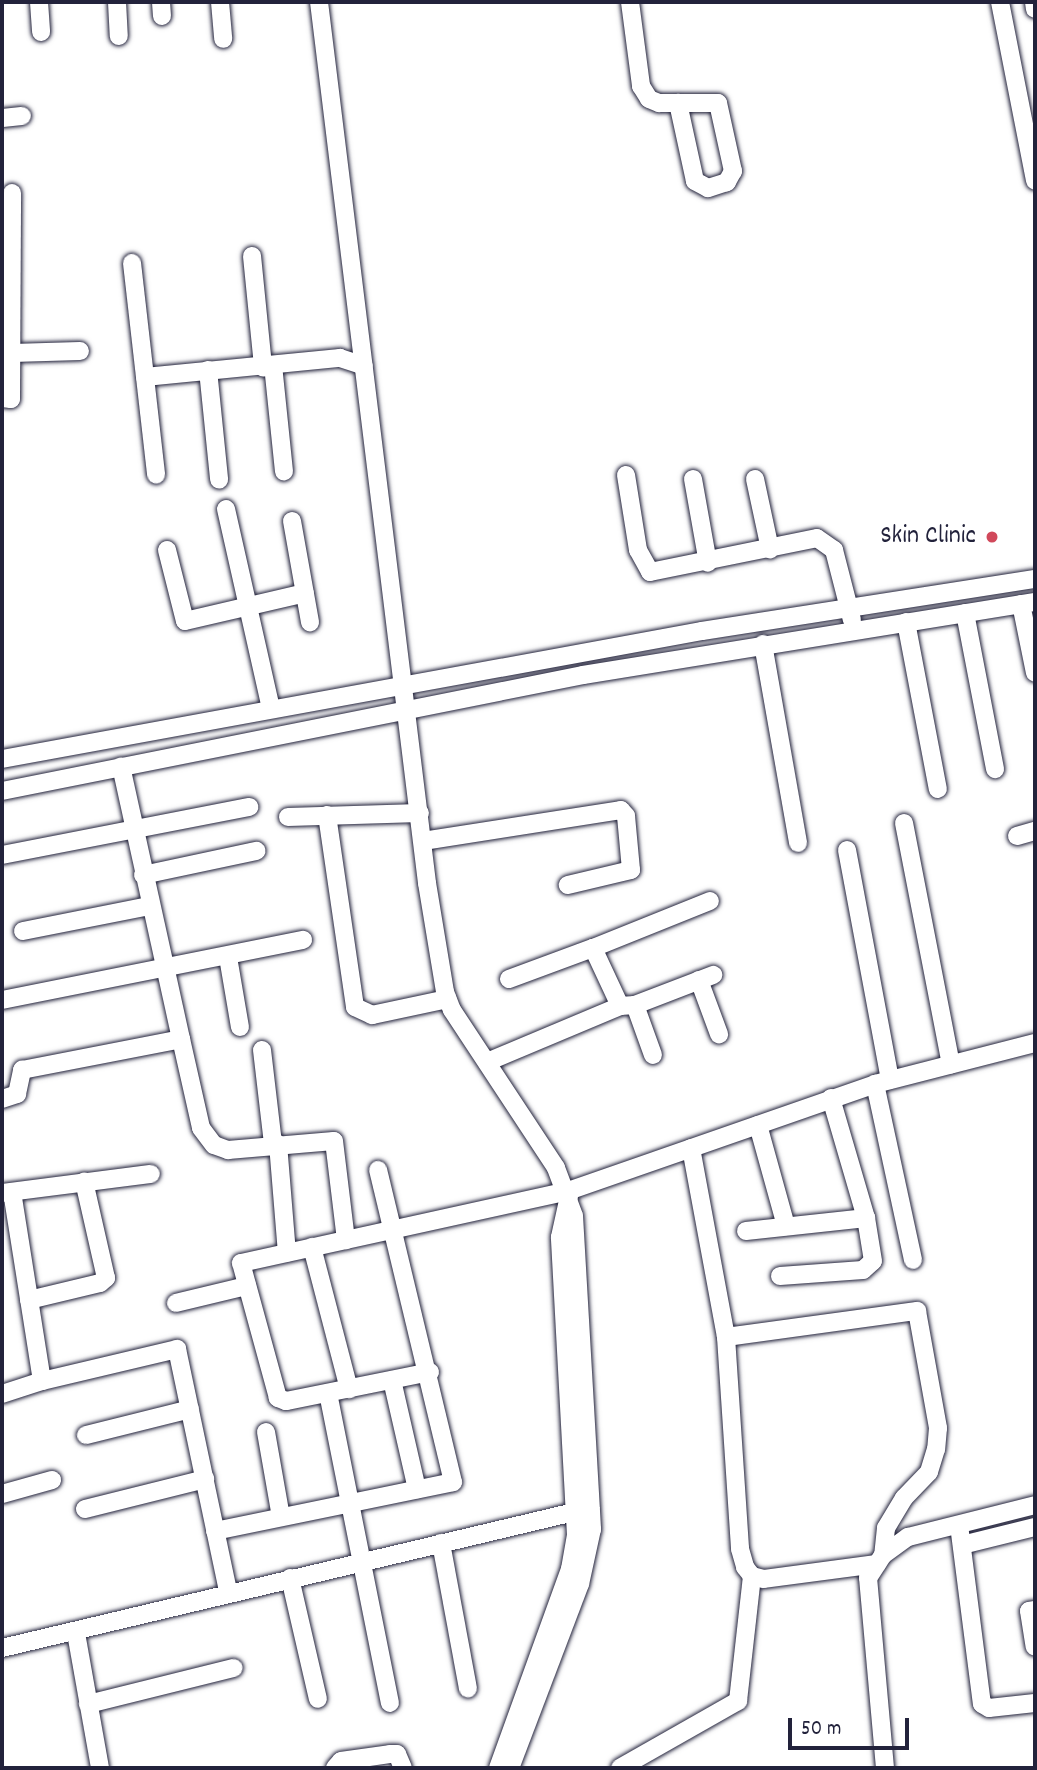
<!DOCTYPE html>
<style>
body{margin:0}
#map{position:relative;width:1037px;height:1770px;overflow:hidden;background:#fff;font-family:Dekko,sans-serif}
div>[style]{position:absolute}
.roads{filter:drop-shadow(0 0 2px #22223b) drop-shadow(0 0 2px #22223b)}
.minor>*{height:18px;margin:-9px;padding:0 9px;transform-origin:9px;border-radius:9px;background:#fff}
.dots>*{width:19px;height:19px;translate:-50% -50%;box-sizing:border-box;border:4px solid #fff;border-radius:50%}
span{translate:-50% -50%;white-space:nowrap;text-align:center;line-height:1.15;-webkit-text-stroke:7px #fff;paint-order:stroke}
.poi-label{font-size:26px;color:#22223b}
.right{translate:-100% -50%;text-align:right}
.frame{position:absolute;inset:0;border:4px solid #22223b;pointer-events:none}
.scale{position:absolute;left:788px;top:1718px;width:121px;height:32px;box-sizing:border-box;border:4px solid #22223b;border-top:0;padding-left:9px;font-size:21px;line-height:24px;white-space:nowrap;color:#22223b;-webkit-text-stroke:5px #fff;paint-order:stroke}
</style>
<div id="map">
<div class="roads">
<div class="minor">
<div style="left:39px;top:2px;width:30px;rotate:86deg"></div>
<div style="left:117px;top:2px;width:34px;rotate:87deg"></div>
<div style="left:161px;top:2px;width:14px;rotate:86deg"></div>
<div style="left:220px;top:2px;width:37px;rotate:85deg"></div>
<div style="left:319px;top:2px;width:888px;rotate:83.01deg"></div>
<div style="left:427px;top:883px;width:110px;rotate:80.6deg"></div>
<div style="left:445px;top:992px;width:19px;rotate:69deg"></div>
<div style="left:452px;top:1010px;width:189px;rotate:56.6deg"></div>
<div style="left:556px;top:1168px;width:51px;rotate:69.4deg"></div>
<div style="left:574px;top:1216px;width:314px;rotate:86.7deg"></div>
<div style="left:592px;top:1529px;width:56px;rotate:102.3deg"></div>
<div style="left:580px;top:1584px;width:197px;rotate:110.8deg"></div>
<div style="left:630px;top:2px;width:85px;rotate:82.5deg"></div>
<div style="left:641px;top:86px;width:15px;rotate:58deg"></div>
<div style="left:649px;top:99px;width:11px;rotate:22deg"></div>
<div style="left:659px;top:103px;width:59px"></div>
<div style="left:718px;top:103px;width:70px;rotate:77.6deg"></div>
<div style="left:733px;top:171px;width:13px;rotate:119deg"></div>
<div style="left:727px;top:182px;width:20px;rotate:162deg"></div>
<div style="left:708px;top:188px;width:15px;rotate:-152deg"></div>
<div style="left:695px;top:181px;width:80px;rotate:-102.3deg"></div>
<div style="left:1000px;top:2px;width:182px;rotate:78.9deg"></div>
<div style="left:1034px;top:2px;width:7px;rotate:82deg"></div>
<div style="left:2px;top:118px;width:20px;rotate:-6deg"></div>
<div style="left:252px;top:256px;width:112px;rotate:84.3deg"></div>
<div style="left:132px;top:263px;width:213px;rotate:83.5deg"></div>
<div style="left:12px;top:353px;width:68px;rotate:-1.7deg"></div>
<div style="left:273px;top:365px;width:107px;rotate:84.1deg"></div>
<div style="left:208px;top:370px;width:110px;rotate:84.2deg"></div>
<div style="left:145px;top:377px;width:196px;rotate:-5.6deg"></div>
<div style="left:340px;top:358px;width:25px;rotate:18deg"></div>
<div style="left:2px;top:398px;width:9px;rotate:6deg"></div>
<div style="left:11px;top:399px;width:206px;rotate:-89.7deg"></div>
<div style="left:626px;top:475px;width:76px;rotate:80.9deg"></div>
<div style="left:638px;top:550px;width:25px;rotate:61deg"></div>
<div style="left:650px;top:572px;width:170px;rotate:-11.5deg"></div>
<div style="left:817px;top:538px;width:21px;rotate:35deg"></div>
<div style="left:834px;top:550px;width:72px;rotate:75.6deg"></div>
<div style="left:693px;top:479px;width:85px;rotate:79.9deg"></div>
<div style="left:755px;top:479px;width:72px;rotate:77.9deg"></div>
<div style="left:226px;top:509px;width:204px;rotate:77.3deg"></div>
<div style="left:292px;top:521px;width:103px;rotate:79.9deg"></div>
<div style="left:167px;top:550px;width:73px;rotate:75.8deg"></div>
<div style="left:185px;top:621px;width:123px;rotate:-13.1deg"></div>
<div style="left:1021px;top:604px;width:70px;rotate:78.5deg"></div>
<div style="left:965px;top:613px;width:159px;rotate:79.1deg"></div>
<div style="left:906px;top:622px;width:170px;rotate:79.2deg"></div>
<div style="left:763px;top:644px;width:202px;rotate:80deg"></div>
<div style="left:2px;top:759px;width:712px;rotate:-10.36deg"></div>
<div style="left:702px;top:631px;width:337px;rotate:-8.9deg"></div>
<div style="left:2px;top:791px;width:592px;rotate:-11.29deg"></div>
<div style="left:583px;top:675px;width:458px;rotate:-9.2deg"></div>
<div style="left:327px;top:815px;width:194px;rotate:81.7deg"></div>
<div style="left:355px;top:1007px;width:19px;rotate:25deg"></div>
<div style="left:372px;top:1015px;width:77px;rotate:-12deg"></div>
<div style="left:288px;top:817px;width:132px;rotate:-1.7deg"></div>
<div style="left:904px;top:823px;width:246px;rotate:79deg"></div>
<div style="left:1017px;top:836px;width:19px;rotate:-16deg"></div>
<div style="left:423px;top:841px;width:200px;rotate:-8.9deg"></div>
<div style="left:621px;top:810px;width:8px;rotate:50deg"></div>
<div style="left:626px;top:816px;width:54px;rotate:84.7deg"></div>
<div style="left:631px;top:870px;width:65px;rotate:166.6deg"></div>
<div style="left:847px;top:850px;width:234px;rotate:79.4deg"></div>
<div style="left:2px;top:855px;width:252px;rotate:-11deg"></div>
<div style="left:143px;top:875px;width:116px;rotate:-12deg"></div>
<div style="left:23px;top:931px;width:128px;rotate:-11.2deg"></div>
<div style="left:593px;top:948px;width:126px;rotate:-21.9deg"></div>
<div style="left:228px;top:957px;width:71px;rotate:80.3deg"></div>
<div style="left:509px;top:979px;width:90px;rotate:-20.3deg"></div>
<div style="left:593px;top:948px;width:64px;rotate:65deg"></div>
<div style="left:620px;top:1006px;width:15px;rotate:-4deg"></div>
<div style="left:635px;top:1005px;width:84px;rotate:-21deg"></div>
<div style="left:699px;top:980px;width:58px;rotate:69.7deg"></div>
<div style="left:2px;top:1000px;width:307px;rotate:-11.3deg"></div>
<div style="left:635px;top:1005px;width:53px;rotate:70.2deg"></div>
<div style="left:181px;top:1039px;width:91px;rotate:77.3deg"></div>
<div style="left:201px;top:1128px;width:21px;rotate:53deg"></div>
<div style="left:214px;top:1145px;width:15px;rotate:20deg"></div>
<div style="left:228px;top:1150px;width:106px;rotate:-4.9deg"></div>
<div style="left:334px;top:1141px;width:100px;rotate:83.1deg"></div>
<div style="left:262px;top:1050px;width:95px;rotate:83.3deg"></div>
<div style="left:487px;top:1062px;width:144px;rotate:-22.8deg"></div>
<div style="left:875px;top:1084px;width:180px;rotate:77.8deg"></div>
<div style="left:2px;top:1099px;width:16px;rotate:-18deg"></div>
<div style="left:17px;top:1094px;width:25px;rotate:-78deg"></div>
<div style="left:22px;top:1070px;width:162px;rotate:-11deg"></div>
<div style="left:181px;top:1039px;width:279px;rotate:-102.4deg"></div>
<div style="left:758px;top:1125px;width:105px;rotate:74.5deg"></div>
<div style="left:278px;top:1144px;width:109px;rotate:85.3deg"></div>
<div style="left:691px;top:1148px;width:192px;rotate:79.5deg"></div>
<div style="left:726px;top:1337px;width:212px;rotate:86.2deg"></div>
<div style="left:740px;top:1549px;width:19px;rotate:74deg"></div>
<div style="left:745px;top:1567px;width:11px;rotate:52deg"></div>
<div style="left:752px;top:1576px;width:12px;rotate:14deg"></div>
<div style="left:764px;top:1579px;width:114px;rotate:-7.6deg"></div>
<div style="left:2px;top:1193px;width:150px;rotate:-7.3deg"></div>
<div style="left:746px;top:1231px;width:121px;rotate:-6.2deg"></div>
<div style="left:312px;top:1247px;width:147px;rotate:75.4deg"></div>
<div style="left:780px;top:1276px;width:83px;rotate:-4.1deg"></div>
<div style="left:863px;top:1270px;width:13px;rotate:-42deg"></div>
<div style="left:873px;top:1261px;width:44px;rotate:-99.2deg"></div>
<div style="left:866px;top:1218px;width:125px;rotate:-106.3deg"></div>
<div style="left:29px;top:1300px;width:73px;rotate:-13.5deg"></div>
<div style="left:100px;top:1283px;width:8px;rotate:-40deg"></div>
<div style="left:106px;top:1278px;width:99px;rotate:-102.8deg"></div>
<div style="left:176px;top:1303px;width:73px;rotate:-13.5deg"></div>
<div style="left:726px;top:1337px;width:193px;rotate:-7.8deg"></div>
<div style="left:917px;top:1311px;width:119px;rotate:79.8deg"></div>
<div style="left:938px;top:1428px;width:21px;rotate:95deg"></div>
<div style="left:936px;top:1449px;width:24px;rotate:107deg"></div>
<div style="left:929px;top:1472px;width:36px;rotate:134deg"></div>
<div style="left:904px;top:1498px;width:35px;rotate:121deg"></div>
<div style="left:886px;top:1528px;width:27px;rotate:96deg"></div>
<div style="left:430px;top:1372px;width:147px;rotate:168.6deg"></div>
<div style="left:286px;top:1401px;width:9px;rotate:-159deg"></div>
<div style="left:278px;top:1398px;width:140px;rotate:-105.3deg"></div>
<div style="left:241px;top:1263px;width:335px;rotate:-12.4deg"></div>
<div style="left:568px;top:1191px;width:325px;rotate:-19.2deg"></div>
<div style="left:875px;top:1084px;width:165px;rotate:-14.4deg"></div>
<div style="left:392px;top:1380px;width:112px;rotate:77.1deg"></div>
<div style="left:42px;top:1381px;width:139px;rotate:-13.3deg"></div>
<div style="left:177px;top:1349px;width:248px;rotate:78.1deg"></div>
<div style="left:328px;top:1393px;width:316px;rotate:78.7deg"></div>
<div style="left:2px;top:1394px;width:42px;rotate:-18deg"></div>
<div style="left:42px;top:1381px;width:191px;rotate:-99deg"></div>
<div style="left:266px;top:1432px;width:86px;rotate:80deg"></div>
<div style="left:86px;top:1435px;width:107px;rotate:-14deg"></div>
<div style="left:2px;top:1494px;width:52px;rotate:-15.6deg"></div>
<div style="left:85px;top:1509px;width:124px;rotate:-14deg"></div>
<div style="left:959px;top:1525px;width:180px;rotate:82.7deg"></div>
<div style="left:982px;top:1704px;width:8px;rotate:30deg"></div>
<div style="left:989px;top:1708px;width:46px;rotate:-6.2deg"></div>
<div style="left:215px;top:1531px;width:243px;rotate:-11.6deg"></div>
<div style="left:453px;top:1482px;width:321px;rotate:-103.5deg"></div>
<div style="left:441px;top:1543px;width:148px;rotate:79.5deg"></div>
<div style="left:962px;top:1545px;width:75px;rotate:-13.9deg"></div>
<div style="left:290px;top:1578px;width:124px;rotate:77deg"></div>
<div style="left:1035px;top:1610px;width:6px;rotate:171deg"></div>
<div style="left:1029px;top:1611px;width:36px;rotate:81deg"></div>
<div style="left:76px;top:1633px;width:137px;rotate:79.9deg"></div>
<div style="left:2px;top:1648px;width:605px;rotate:-13.37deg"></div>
<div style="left:88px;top:1704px;width:150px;rotate:-13.9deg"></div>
<div style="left:335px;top:1768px;width:9px;rotate:-49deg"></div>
<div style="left:341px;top:1761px;width:49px;rotate:-8.1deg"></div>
<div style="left:390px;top:1754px;width:7px"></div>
<div style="left:397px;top:1754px;width:15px;rotate:67deg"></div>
<div style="left:498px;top:1768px;width:212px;rotate:-70.1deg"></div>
<div style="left:570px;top:1569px;width:35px;rotate:-80deg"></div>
<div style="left:576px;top:1535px;width:298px;rotate:-93.1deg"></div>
<div style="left:560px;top:1237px;width:42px;rotate:-77.6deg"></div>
<div style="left:620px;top:1768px;width:136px;rotate:-29.6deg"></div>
<div style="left:738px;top:1701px;width:126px;rotate:-83.6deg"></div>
<div style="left:885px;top:1768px;width:191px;rotate:-95.1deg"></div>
<div style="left:868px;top:1578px;width:27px;rotate:-57deg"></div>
<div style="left:883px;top:1555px;width:31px;rotate:-36deg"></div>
<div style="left:908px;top:1537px;width:131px;rotate:-14.1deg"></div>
</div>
</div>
<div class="dots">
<div style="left:992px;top:537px;background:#d1495b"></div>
</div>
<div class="poi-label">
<span class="right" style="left:976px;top:537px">Skin Clinic</span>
</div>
<div class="frame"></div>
<div class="scale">50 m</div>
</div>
